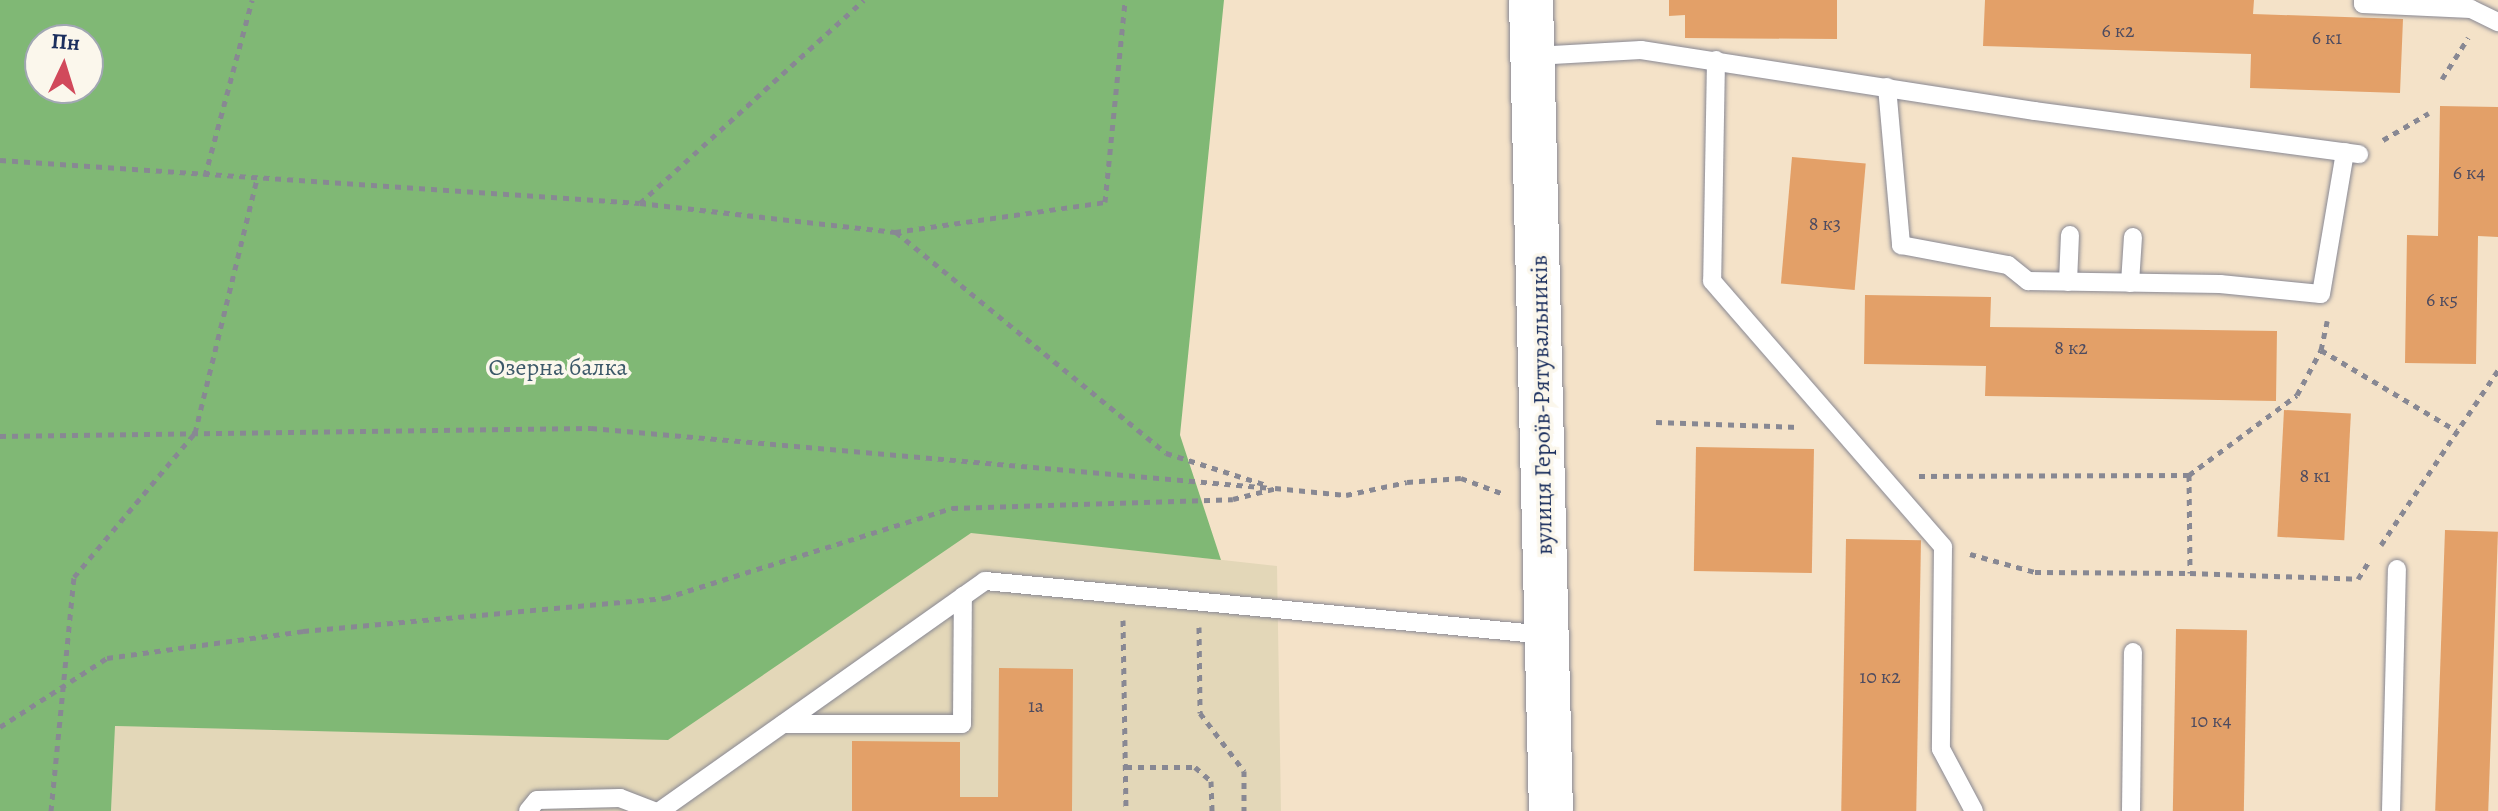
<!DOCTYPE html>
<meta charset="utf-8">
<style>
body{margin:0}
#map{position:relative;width:2498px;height:811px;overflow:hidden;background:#f4e2c8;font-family:Alegreya,serif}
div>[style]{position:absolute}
.built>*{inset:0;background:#e3d7b8}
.forest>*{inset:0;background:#80b875}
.building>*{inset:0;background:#e3a068;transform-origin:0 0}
.path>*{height:5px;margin-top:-2.5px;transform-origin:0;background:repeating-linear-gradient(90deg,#888893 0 6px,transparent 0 12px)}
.roads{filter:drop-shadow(0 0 2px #888893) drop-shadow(0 0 2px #888893)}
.service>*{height:18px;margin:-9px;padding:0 9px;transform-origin:9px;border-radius:9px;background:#fff}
.secondary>*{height:44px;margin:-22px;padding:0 22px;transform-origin:22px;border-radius:22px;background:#fff}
span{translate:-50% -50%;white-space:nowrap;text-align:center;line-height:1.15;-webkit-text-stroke:7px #fbf7ec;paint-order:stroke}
.number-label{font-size:20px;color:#4d4b60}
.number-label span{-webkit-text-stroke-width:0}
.park-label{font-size:24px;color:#3c5969}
.street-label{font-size:24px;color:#1b2f5e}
.north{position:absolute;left:24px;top:24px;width:80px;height:80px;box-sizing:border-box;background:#fbf7ec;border:2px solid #a1a7b3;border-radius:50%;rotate:4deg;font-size:22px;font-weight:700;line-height:32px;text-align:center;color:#1b2f5e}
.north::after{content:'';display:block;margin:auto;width:28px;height:36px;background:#d1495b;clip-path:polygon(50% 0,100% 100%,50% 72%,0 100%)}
</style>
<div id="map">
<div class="built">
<div style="clip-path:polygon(971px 532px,1277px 566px,1281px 811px,111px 811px,114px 726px,668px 739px)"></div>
</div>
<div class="forest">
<div style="clip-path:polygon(evenodd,0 0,1224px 0,1180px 435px,1221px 560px,971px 533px,668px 740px,115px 726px,111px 811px,0 811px,0 0,40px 40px,88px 40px,88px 88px,40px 88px,40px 40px)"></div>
</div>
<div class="building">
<div style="clip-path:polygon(1669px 0,1837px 0,1837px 39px,1685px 38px,1685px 15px,1669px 16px)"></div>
<div style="clip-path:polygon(1985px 0,2254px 0,2253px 14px,2403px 19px,2400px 93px,2250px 88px,2251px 54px,1983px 46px)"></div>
<div style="clip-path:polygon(2440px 106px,2498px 107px,2498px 237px,2478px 236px,2476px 364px,2405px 363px,2407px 235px,2438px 236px)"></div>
<div style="left:1792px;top:157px;width:74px;height:127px;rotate:5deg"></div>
<div style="clip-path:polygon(1865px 295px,1991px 297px,1990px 327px,2277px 331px,2276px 401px,1985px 396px,1986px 366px,1864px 364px)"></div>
<div style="left:2284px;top:410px;width:67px;height:127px;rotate:3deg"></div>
<div style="left:1696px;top:447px;width:118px;height:124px;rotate:1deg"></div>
<div style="left:2445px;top:530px;width:53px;height:281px;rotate:2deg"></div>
<div style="left:1846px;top:539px;width:75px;height:272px;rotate:1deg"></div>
<div style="left:2176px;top:629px;width:71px;height:182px;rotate:1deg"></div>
<div style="clip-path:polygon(999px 668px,1073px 669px,1072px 811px,852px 811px,852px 741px,960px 742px,960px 797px,998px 797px)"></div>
</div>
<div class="path">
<div style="left:2442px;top:79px;width:49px;rotate:-57.6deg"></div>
<div style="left:2383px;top:140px;width:53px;rotate:-30.4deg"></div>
<div style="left:0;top:160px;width:641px;rotate:3.84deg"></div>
<div style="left:640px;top:203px;width:257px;rotate:6.5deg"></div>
<div style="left:895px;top:232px;width:212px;rotate:-8.1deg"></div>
<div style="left:1105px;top:202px;width:203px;rotate:-84.3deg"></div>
<div style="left:205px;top:176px;width:182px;rotate:-75deg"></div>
<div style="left:640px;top:203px;width:302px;rotate:-42.2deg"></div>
<div style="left:896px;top:232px;width:349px;rotate:39.3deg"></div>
<div style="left:1166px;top:453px;width:105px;rotate:17.7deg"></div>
<div style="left:2321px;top:350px;width:158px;rotate:30.8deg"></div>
<div style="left:1656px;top:422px;width:143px;rotate:2deg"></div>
<div style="left:0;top:436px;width:591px;rotate:-0.78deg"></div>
<div style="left:591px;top:428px;width:684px;rotate:5.04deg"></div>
<div style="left:2189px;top:475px;width:98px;rotate:89.4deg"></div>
<div style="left:2190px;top:573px;width:168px;rotate:2deg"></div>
<div style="left:2358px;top:579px;width:19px;rotate:-58deg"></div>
<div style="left:1919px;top:476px;width:270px;rotate:-0.2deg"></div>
<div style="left:2189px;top:475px;width:134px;rotate:-36.5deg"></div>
<div style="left:2297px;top:395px;width:51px;rotate:-61.9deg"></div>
<div style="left:2321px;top:350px;width:30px;rotate:-78deg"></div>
<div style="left:1275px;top:488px;width:71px;rotate:5.6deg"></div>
<div style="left:1346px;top:495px;width:62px;rotate:-12deg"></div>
<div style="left:1407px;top:482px;width:54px;rotate:-4.2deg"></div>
<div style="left:1461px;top:478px;width:46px;rotate:20.4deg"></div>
<div style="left:2381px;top:545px;width:211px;rotate:-56.2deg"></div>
<div style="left:1970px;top:554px;width:67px;rotate:15.5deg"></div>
<div style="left:2035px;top:572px;width:155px;rotate:0.4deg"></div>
<div style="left:1123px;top:620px;width:191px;rotate:89.1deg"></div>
<div style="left:1199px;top:627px;width:86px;rotate:89.3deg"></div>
<div style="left:1200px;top:713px;width:73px;rotate:52.8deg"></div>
<div style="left:1244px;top:771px;width:40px;rotate:90deg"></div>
<div style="left:0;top:727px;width:127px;rotate:-32.8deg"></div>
<div style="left:107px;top:658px;width:198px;rotate:-7.8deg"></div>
<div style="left:303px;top:631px;width:364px;rotate:-5.2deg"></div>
<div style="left:665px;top:598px;width:301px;rotate:-17.4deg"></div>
<div style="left:952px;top:508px;width:281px;rotate:-1.8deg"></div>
<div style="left:1233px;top:499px;width:45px;rotate:-14deg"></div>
<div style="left:1126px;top:767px;width:69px"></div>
<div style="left:1195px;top:767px;width:21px;rotate:41deg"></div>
<div style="left:1211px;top:781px;width:30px;rotate:88deg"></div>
<div style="left:51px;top:811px;width:235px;rotate:-84.4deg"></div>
<div style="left:74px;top:577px;width:188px;rotate:-50deg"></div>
<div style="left:195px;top:433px;width:261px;rotate:-76.3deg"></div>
</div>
<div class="roads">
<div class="service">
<div style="left:2363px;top:0;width:4px;rotate:90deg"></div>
<div style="left:2363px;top:4px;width:108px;rotate:2.7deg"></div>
<div style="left:2471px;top:9px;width:30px;rotate:26deg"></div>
<div style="left:1535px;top:56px;width:106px;rotate:-3.2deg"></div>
<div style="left:1641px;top:50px;width:399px;rotate:8.8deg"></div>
<div style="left:2035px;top:111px;width:327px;rotate:7.6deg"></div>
<div style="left:1716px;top:60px;width:221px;rotate:91deg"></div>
<div style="left:1712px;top:281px;width:352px;rotate:49deg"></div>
<div style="left:1943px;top:547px;width:202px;rotate:90.6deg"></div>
<div style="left:1941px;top:749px;width:70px;rotate:62deg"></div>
<div style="left:1887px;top:87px;width:159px;rotate:84.9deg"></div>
<div style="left:1901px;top:245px;width:109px;rotate:10.6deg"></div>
<div style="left:2008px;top:265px;width:26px;rotate:39deg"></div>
<div style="left:2028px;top:281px;width:192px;rotate:0.9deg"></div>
<div style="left:2220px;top:284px;width:101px;rotate:5.7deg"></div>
<div style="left:2321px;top:294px;width:144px;rotate:-80.4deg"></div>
<div style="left:2068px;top:282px;width:47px;rotate:-87.6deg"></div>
<div style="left:2130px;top:283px;width:46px;rotate:-86.3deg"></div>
<div style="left:783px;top:724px;width:179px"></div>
<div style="left:962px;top:724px;width:128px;rotate:-89.6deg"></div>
<div style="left:528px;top:811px;width:14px;rotate:-51deg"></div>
<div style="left:537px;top:800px;width:83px;rotate:-1.4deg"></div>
<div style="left:620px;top:798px;width:36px;rotate:21deg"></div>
<div style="left:660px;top:811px;width:398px;rotate:-35.3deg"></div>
<div style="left:985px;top:581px;width:565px;rotate:5.49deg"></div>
<div style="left:2131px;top:811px;width:159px;rotate:-89.3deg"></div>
<div style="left:2391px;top:811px;width:242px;rotate:-88.6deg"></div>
</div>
<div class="secondary">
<div style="left:1531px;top:0;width:811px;rotate:88.59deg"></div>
</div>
</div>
<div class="number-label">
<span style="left:2118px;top:30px">6 к2</span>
<span style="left:2327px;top:37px">6 к1</span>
<span style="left:2469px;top:172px">6 к4</span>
<span style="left:1825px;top:223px">8 к3</span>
<span style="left:2442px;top:299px">6 к5</span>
<span style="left:2071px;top:347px">8 к2</span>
<span style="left:2315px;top:475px">8 к1</span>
<span style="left:1880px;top:676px">10 к2</span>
<span style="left:1036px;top:705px">1а</span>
<span style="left:2211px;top:720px">10 к4</span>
</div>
<div class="park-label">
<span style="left:558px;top:368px">Озерна балка</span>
</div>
<div class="street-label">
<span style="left:1542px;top:405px;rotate:-91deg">вулиця Героїв-Рятувальників</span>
</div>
<div class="north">Пн</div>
</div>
